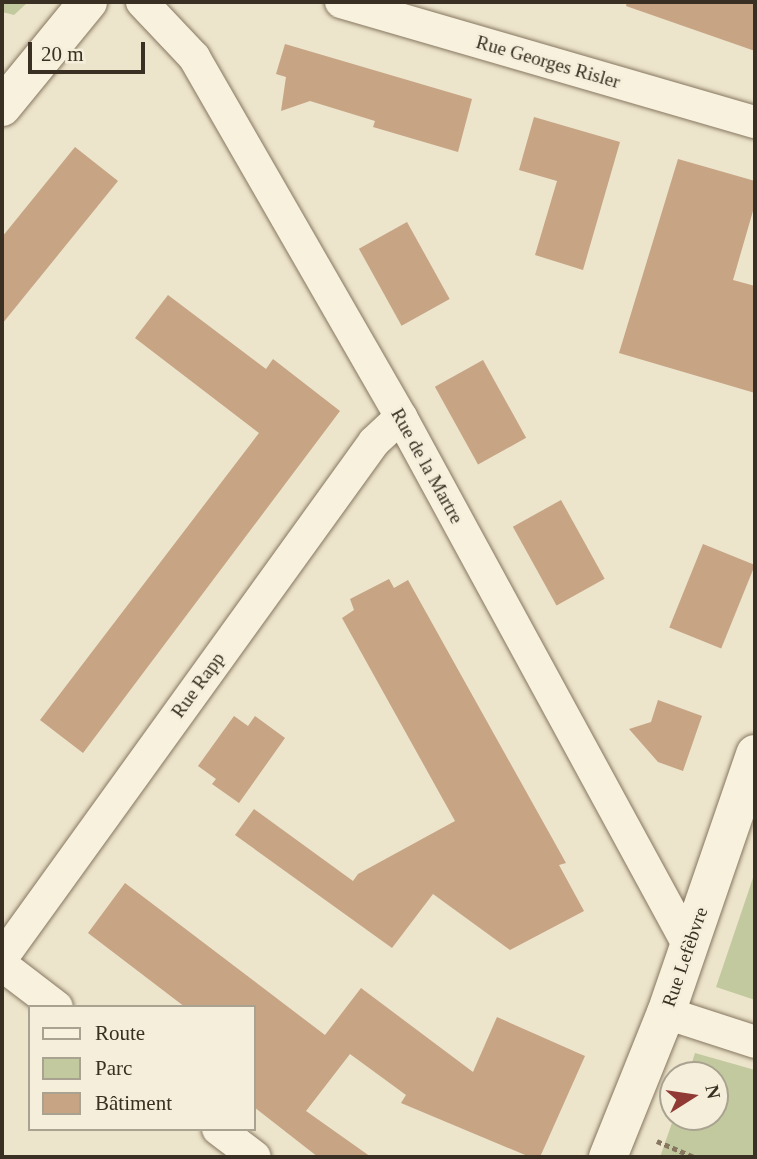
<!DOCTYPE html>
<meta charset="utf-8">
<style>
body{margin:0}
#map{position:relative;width:757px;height:1159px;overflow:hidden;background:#ece4cb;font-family:Georgia,serif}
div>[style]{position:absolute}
.green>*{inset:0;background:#c2c99f}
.building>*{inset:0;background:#c6a484;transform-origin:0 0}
.path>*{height:4.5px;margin-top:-2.25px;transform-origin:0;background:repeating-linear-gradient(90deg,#877760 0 5px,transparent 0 8.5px)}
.roads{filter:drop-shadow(0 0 2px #877760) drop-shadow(0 0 2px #877760)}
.street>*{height:32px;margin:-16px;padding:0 16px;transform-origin:16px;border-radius:16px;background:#f7f1de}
.secondary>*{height:38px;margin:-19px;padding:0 19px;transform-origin:19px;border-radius:19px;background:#f7f1de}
span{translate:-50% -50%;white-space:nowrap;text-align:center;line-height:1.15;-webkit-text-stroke:5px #f4eeda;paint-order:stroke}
.street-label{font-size:19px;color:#392f22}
.frame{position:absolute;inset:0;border:4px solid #392f22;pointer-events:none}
.legend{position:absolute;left:28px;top:1005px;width:228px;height:126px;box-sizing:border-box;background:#f4eeda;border:2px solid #a9a290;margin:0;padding:9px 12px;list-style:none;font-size:21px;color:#392f22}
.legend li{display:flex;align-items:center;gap:14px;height:35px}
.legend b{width:35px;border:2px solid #a9a290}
.north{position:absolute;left:659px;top:1061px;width:70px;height:70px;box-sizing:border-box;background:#f4eeda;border:2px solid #a9a290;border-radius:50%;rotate:78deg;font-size:19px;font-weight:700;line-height:28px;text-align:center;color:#392f22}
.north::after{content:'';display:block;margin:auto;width:24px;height:32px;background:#913a35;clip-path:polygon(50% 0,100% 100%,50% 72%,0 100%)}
.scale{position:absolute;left:28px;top:42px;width:117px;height:32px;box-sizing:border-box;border:4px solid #392f22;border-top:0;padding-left:9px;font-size:21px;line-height:24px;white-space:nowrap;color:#392f22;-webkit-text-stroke:5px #f4eeda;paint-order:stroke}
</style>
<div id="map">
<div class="green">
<div style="clip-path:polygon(2px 2px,28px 2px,14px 15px,2px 12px)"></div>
<div style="clip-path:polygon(755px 872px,755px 1000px,716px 987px)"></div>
<div style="clip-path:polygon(695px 1053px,755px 1070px,755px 1157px,660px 1157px,674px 1117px,715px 1117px,715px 1075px,688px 1075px)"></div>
</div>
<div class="building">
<div style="clip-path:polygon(627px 2px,755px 2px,755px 51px,626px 6px)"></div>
<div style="clip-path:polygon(285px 44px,472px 99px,458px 152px,373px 127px,375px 121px,310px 101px,281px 111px,286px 77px,276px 74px)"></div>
<div style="clip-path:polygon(534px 117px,620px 142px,583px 270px,535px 255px,557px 181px,519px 170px)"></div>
<div style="clip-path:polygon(75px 147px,118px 181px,2px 324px,2px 237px)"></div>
<div style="clip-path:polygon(678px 159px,755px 181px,755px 204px,733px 280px,755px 286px,755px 393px,619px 353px)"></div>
<div style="left:407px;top:222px;width:88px;height:55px;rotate:61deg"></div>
<div style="clip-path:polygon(168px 295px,266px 369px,273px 359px,340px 411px,83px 753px,40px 720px,259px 433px,135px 338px)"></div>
<div style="left:483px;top:360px;width:89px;height:55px;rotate:61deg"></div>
<div style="left:561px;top:500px;width:90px;height:55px;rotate:61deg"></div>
<div style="left:703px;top:544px;width:56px;height:90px;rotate:22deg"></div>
<div style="clip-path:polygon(389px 579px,394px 588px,408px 580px,566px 863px,559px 865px,584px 911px,510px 950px,433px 894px,392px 948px,235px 835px,254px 809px,353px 881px,358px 874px,455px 821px,342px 618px,354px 610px,350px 599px)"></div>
<div style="clip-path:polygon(658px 700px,702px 716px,683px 771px,658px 762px,629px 729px,651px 722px)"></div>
<div style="clip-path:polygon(234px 716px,248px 726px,255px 716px,285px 738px,239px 803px,212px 784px,216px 779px,198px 766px)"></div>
<div style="clip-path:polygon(125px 883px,325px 1035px,361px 988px,473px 1072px,497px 1017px,585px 1056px,540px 1157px,530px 1157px,401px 1103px,406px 1095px,350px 1054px,306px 1111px,371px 1157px,318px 1157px,254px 1107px,254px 1007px,185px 1007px,88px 933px)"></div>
</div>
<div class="path">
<div style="left:657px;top:1141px;width:40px;rotate:23.4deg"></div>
</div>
<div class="roads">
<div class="street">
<div style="left:142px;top:2px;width:76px;rotate:46.6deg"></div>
<div style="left:194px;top:57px;width:415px;rotate:60.1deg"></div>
<div style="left:401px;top:417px;width:602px;rotate:61.44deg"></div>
<div style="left:341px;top:2px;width:431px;rotate:16.2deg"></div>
<div style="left:2px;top:958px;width:636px;rotate:-54.21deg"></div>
<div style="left:374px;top:442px;width:37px;rotate:-43deg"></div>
<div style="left:2px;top:965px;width:69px;rotate:37.4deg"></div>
<div style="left:666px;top:1013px;width:94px;rotate:18deg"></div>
<div style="left:218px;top:1129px;width:46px;rotate:37.1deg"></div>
</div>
<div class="secondary">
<div style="left:2px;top:107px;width:136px;rotate:-50.7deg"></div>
<div style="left:608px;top:1157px;width:155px;rotate:-68.1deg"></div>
<div style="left:666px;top:1013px;width:274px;rotate:-71deg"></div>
</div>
</div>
<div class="street-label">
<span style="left:548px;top:62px;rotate:16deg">Rue Georges Risler</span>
<span style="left:427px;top:466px;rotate:61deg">Rue de la Martre</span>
<span style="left:198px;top:685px;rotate:-54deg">Rue Rapp</span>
<span style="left:685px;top:957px;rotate:-71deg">Rue Lefèbvre</span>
</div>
<div class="frame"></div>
<ul class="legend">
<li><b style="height:9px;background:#f7f1de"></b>Route</li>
<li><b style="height:19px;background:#c2c99f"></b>Parc</li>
<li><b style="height:19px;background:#c6a484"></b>Bâtiment</li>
</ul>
<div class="north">N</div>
<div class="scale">20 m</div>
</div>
